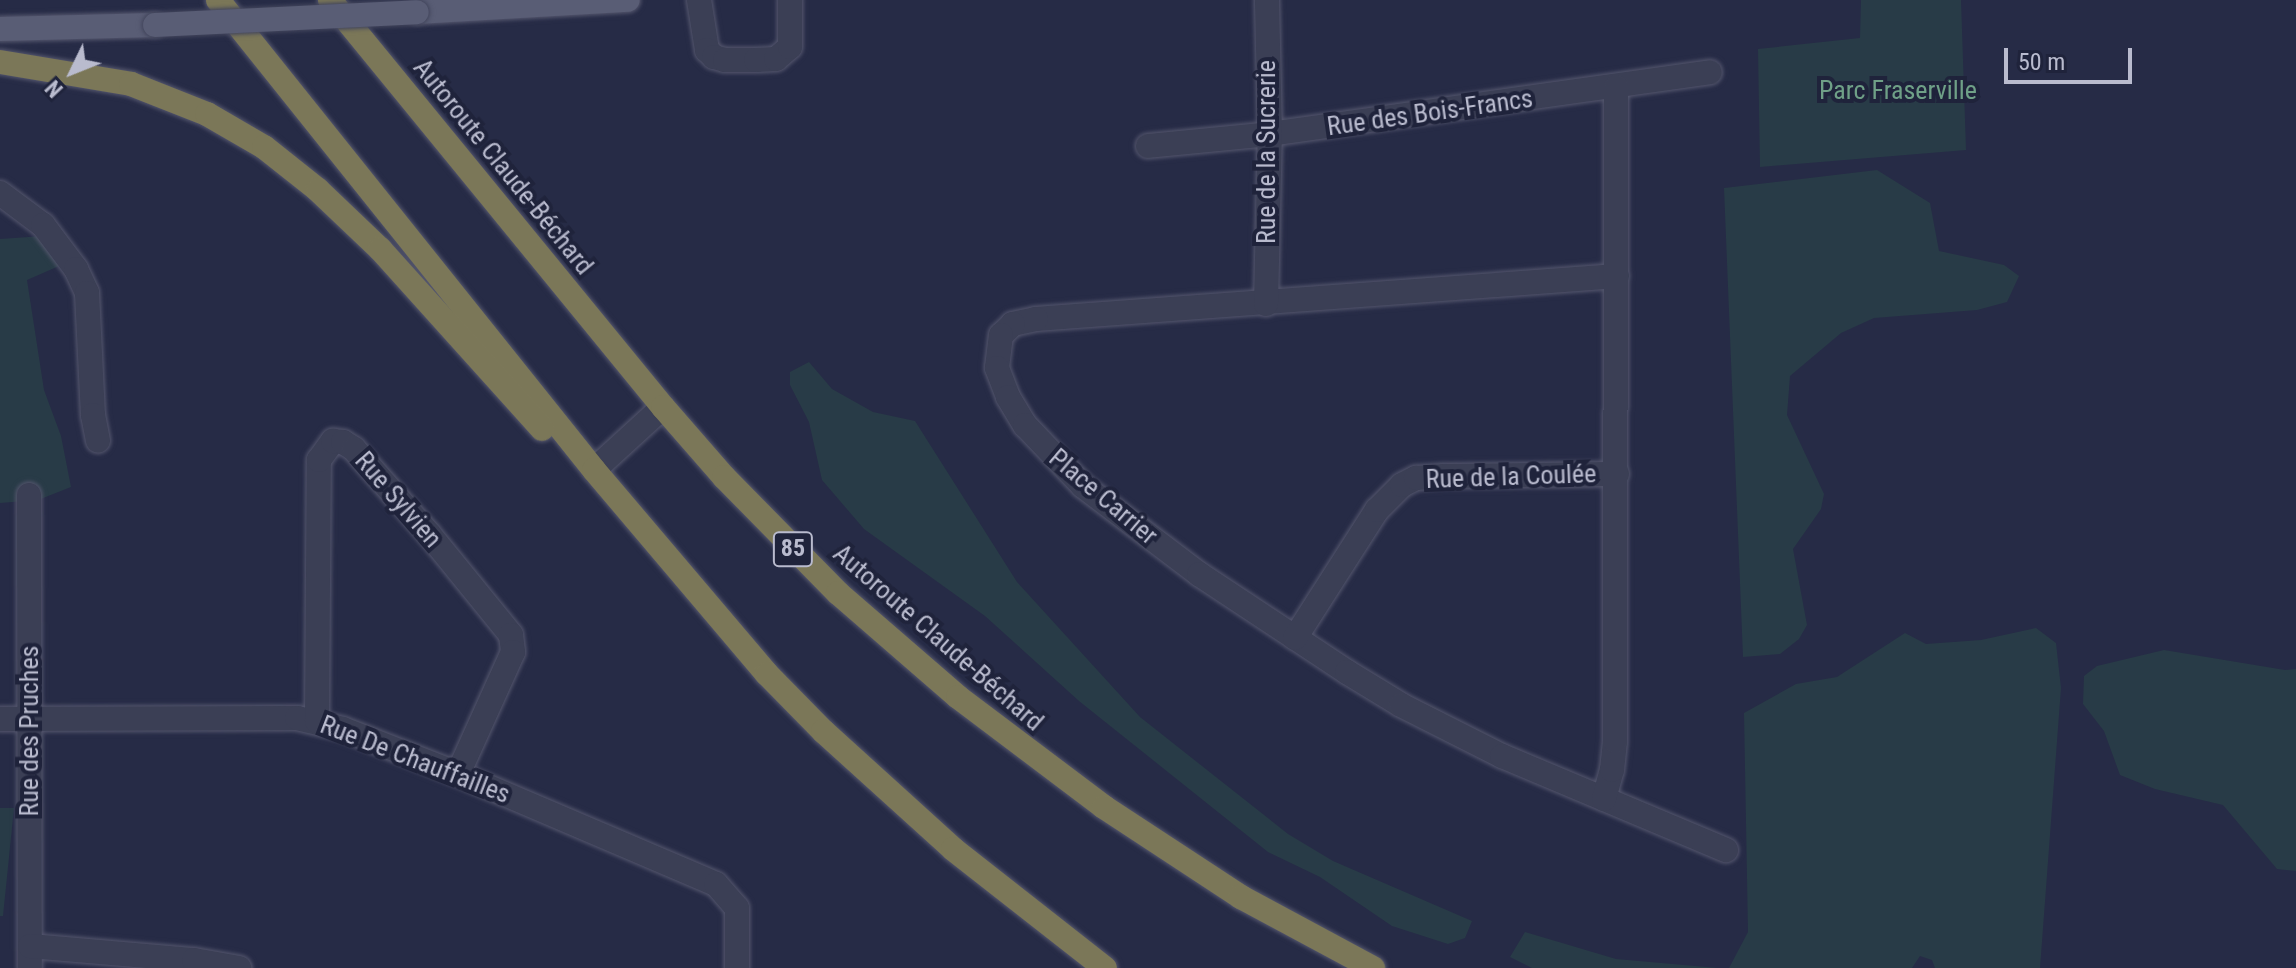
<!DOCTYPE html>
<meta charset="utf-8">
<style>
body{margin:0}
#map{position:relative;width:2296px;height:968px;overflow:hidden;background:#262b46;font-family:"Roboto Condensed",sans-serif}
div>[style]{position:absolute}
.green>*{inset:0;background:#283b47}
.roads{filter:drop-shadow(0 0 2px #54566d) drop-shadow(0 0 2px #54566d)}
.minor>*{height:24px;margin:-12px;padding:0 12px;transform-origin:12px;border-radius:12px;background:#3b3f55}
.major>*{height:24px;margin:-12px;padding:0 12px;transform-origin:12px;border-radius:12px;background:#595d75}
.highway>*{height:24px;margin:-12px;padding:0 12px;transform-origin:12px;border-radius:12px;background:#7b7758}
.bridges{filter:drop-shadow(0 0 2px #42455c) drop-shadow(0 0 2px #42455c)}
.major-bridge>*{height:24px;margin:-12px;padding:0 12px;transform-origin:12px;border-radius:12px;background:#595d75}
span{translate:-50% -50%;white-space:nowrap;text-align:center;line-height:1.15;-webkit-text-stroke:8px #1f233b;paint-order:stroke}
.shield-label span{padding:2px 6px;background:#1f233b;border:2px solid;border-radius:6px;-webkit-text-stroke-width:0}
.shield-label{font-size:24px;color:#b9bbce;font-weight:700}
.park-label{font-size:26px;color:#6fa087}
.street-label{font-size:26px;color:#b9bbce}
.north{position:absolute;left:32px;top:32px;width:80px;height:80px;-webkit-text-stroke:6px #1f233b;paint-order:stroke;rotate:227deg;font-size:22px;font-weight:700;line-height:32px;text-align:center;color:#b9bbce}
.north::after{content:'';display:block;margin:auto;width:28px;height:36px;background:#b9bbce;clip-path:polygon(50% 0,100% 100%,50% 72%,0 100%)}
.scale{position:absolute;left:2004px;top:48px;width:128px;height:36px;box-sizing:border-box;border:4px solid #b9bbce;border-top:0;padding-left:10px;font-size:24px;line-height:28px;white-space:nowrap;color:#b9bbce;-webkit-text-stroke:6px #1f233b;paint-order:stroke}
</style>
<div id="map">
<div class="green">
<div style="clip-path:polygon(1861px 0,1961px 0,1966px 150px,1760px 167px,1758px 49px,1860px 38px)"></div>
<div style="clip-path:polygon(1877px 170px,1930px 203px,1939px 251px,2004px 265px,2019px 276px,2007px 302px,1977px 310px,1874px 318px,1841px 333px,1790px 376px,1787px 415px,1824px 494px,1821px 509px,1793px 549px,1807px 625px,1799px 639px,1780px 654px,1743px 657px,1724px 188px)"></div>
<div style="clip-path:polygon(43px 236px,59px 266px,27px 280px,44px 390px,61px 436px,71px 487px,38px 500px,0 503px,0 239px)"></div>
<div style="clip-path:polygon(809px 362px,832px 389px,873px 412px,915px 421px,1017px 582px,1140px 717px,1288px 834px,1333px 861px,1472px 921px,1465px 938px,1448px 944px,1392px 926px,1320px 877px,1268px 852px,1079px 701px,985px 616px,864px 529px,822px 480px,809px 422px,790px 385px,790px 372px)"></div>
<div style="clip-path:polygon(2036px 628px,2056px 643px,2061px 688px,2040px 968px,1935px 968px,1932px 960px,1920px 956px,1912px 968px,1729px 968px,1748px 932px,1744px 713px,1796px 684px,1837px 677px,1905px 633px,1926px 644px,1981px 640px)"></div>
<div style="clip-path:polygon(2164px 650px,2285px 670px,2296px 669px,2296px 871px,2277px 869px,2223px 805px,2155px 789px,2120px 775px,2104px 731px,2083px 704px,2084px 676px,2097px 666px)"></div>
<div style="clip-path:polygon(0 808px,14px 808px,3px 916px,0 916px)"></div>
<div style="clip-path:polygon(1525px 932px,1616px 959px,1718px 968px,1532px 968px,1510px 957px)"></div>
</div>
<div class="roads">
<div class="minor">
<div style="left:699px;top:0;width:51px;rotate:80.9deg"></div>
<div style="left:707px;top:50px;width:10px;rotate:45deg"></div>
<div style="left:714px;top:57px;width:11px;rotate:15deg"></div>
<div style="left:725px;top:60px;width:31px"></div>
<div style="left:756px;top:60px;width:20px;rotate:-3deg"></div>
<div style="left:776px;top:59px;width:18px;rotate:-41deg"></div>
<div style="left:790px;top:47px;width:47px;rotate:-90deg"></div>
<div style="left:1148px;top:146px;width:123px;rotate:-5.6deg"></div>
<div style="left:1270px;top:134px;width:444px;rotate:-8deg"></div>
<div style="left:0;top:193px;width:54px;rotate:36.7deg"></div>
<div style="left:43px;top:225px;width:55px;rotate:53.1deg"></div>
<div style="left:76px;top:269px;width:26px;rotate:65deg"></div>
<div style="left:87px;top:293px;width:122px;rotate:87.2deg"></div>
<div style="left:93px;top:415px;width:26px;rotate:79deg"></div>
<div style="left:1617px;top:276px;width:583px;rotate:175.77deg"></div>
<div style="left:1036px;top:319px;width:24px;rotate:168deg"></div>
<div style="left:1013px;top:324px;width:16px;rotate:137deg"></div>
<div style="left:1001px;top:335px;width:33px;rotate:97deg"></div>
<div style="left:997px;top:368px;width:31px;rotate:69deg"></div>
<div style="left:1008px;top:397px;width:33px;rotate:59deg"></div>
<div style="left:1025px;top:425px;width:84px;rotate:46.4deg"></div>
<div style="left:1083px;top:486px;width:146px;rotate:37.2deg"></div>
<div style="left:1199px;top:574px;width:178px;rotate:33.5deg"></div>
<div style="left:1347px;top:672px;width:63px;rotate:31.4deg"></div>
<div style="left:1401px;top:705px;width:113px;rotate:26.8deg"></div>
<div style="left:1502px;top:756px;width:243px;rotate:22.8deg"></div>
<div style="left:1266px;top:304px;width:170px;rotate:-88.7deg"></div>
<div style="left:1270px;top:134px;width:134px;rotate:-91.3deg"></div>
<div style="left:594px;top:470px;width:93px;rotate:-42.4deg"></div>
<div style="left:29px;top:495px;width:473px;rotate:89.9deg"></div>
<div style="left:1295px;top:638px;width:152px;rotate:-57.4deg"></div>
<div style="left:1377px;top:510px;width:35px;rotate:-45deg"></div>
<div style="left:1402px;top:485px;width:16px;rotate:-27deg"></div>
<div style="left:1416px;top:478px;width:27px;rotate:-4deg"></div>
<div style="left:1443px;top:476px;width:174px;rotate:-0.7deg"></div>
<div style="left:0;top:719px;width:297px;rotate:-0.2deg"></div>
<div style="left:297px;top:718px;width:47px;rotate:13.4deg"></div>
<div style="left:343px;top:729px;width:123px;rotate:21.4deg"></div>
<div style="left:458px;top:774px;width:280px;rotate:23.1deg"></div>
<div style="left:716px;top:884px;width:32px;rotate:49deg"></div>
<div style="left:737px;top:908px;width:60px;rotate:90deg"></div>
<div style="left:317px;top:721px;width:261px;rotate:-89.6deg"></div>
<div style="left:319px;top:460px;width:24px;rotate:-54deg"></div>
<div style="left:333px;top:441px;width:10px;rotate:6deg"></div>
<div style="left:343px;top:442px;width:13px;rotate:32deg"></div>
<div style="left:354px;top:449px;width:113px;rotate:48.6deg"></div>
<div style="left:429px;top:534px;width:130px;rotate:50.9deg"></div>
<div style="left:511px;top:635px;width:17px;rotate:83deg"></div>
<div style="left:513px;top:652px;width:134px;rotate:114.3deg"></div>
<div style="left:1604px;top:799px;width:30px;rotate:-75deg"></div>
<div style="left:1612px;top:770px;width:29px;rotate:-84deg"></div>
<div style="left:1615px;top:741px;width:654px;rotate:-89.91deg"></div>
<div style="left:30px;top:946px;width:165px;rotate:4.9deg"></div>
<div style="left:194px;top:960px;width:46px;rotate:10.1deg"></div>
</div>
<div class="major">
<div style="left:417px;top:12px;width:211px;rotate:-3.3deg"></div>
<div style="left:0;top:29px;width:155px;rotate:-1.5deg"></div>
</div>
<div class="highway">
<div style="left:218px;top:0;width:602px;rotate:51.34deg"></div>
<div style="left:594px;top:470px;width:267px;rotate:49.7deg"></div>
<div style="left:767px;top:674px;width:80px;rotate:45.5deg"></div>
<div style="left:823px;top:731px;width:176px;rotate:42.2deg"></div>
<div style="left:953px;top:849px;width:193px;rotate:38.1deg"></div>
<div style="left:330px;top:0;width:526px;rotate:50.71deg"></div>
<div style="left:663px;top:407px;width:93px;rotate:48.9deg"></div>
<div style="left:724px;top:477px;width:163px;rotate:45.5deg"></div>
<div style="left:838px;top:593px;width:159px;rotate:40.9deg"></div>
<div style="left:958px;top:697px;width:183px;rotate:37deg"></div>
<div style="left:1104px;top:807px;width:164px;rotate:33.3deg"></div>
<div style="left:1241px;top:897px;width:150px;rotate:28.3deg"></div>
<div style="left:0;top:62px;width:133px;rotate:9.5deg"></div>
<div style="left:131px;top:84px;width:82px;rotate:21.5deg"></div>
<div style="left:207px;top:114px;width:66px;rotate:30.1deg"></div>
<div style="left:264px;top:147px;width:69px;rotate:38.5deg"></div>
<div style="left:318px;top:190px;width:86px;rotate:43.6deg"></div>
<div style="left:380px;top:249px;width:242px;rotate:48deg"></div>
</div>
</div>
<div class="bridges">
<div class="major-bridge">
<div style="left:155px;top:25px;width:262px;rotate:-2.8deg"></div>
</div>
</div>
<div class="shield-label">
<span style="left:793px;top:549px">85</span>
</div>
<div class="park-label">
<span style="left:1898px;top:91px">Parc Fraserville</span>
</div>
<div class="street-label">
<span style="left:1430px;top:113px;rotate:-8deg">Rue des Bois-Francs</span>
<span style="left:1267px;top:152px;rotate:-90deg">Rue de la Sucrerie</span>
<span style="left:503px;top:167px;rotate:51deg">Autoroute Claude-Béchard</span>
<span style="left:1511px;top:477px;rotate:-2deg">Rue de la Coulée</span>
<span style="left:1103px;top:497px;rotate:40deg">Place Carrier</span>
<span style="left:398px;top:500px;rotate:49deg">Rue Sylvien</span>
<span style="left:938px;top:638px;rotate:41deg">Autoroute Claude-Béchard</span>
<span style="left:30px;top:731px;rotate:-90deg">Rue des Pruches</span>
<span style="left:415px;top:760px;rotate:21deg">Rue De Chauffailles</span>
</div>
<div class="north">N</div>
<div class="scale">50 m</div>
</div>
